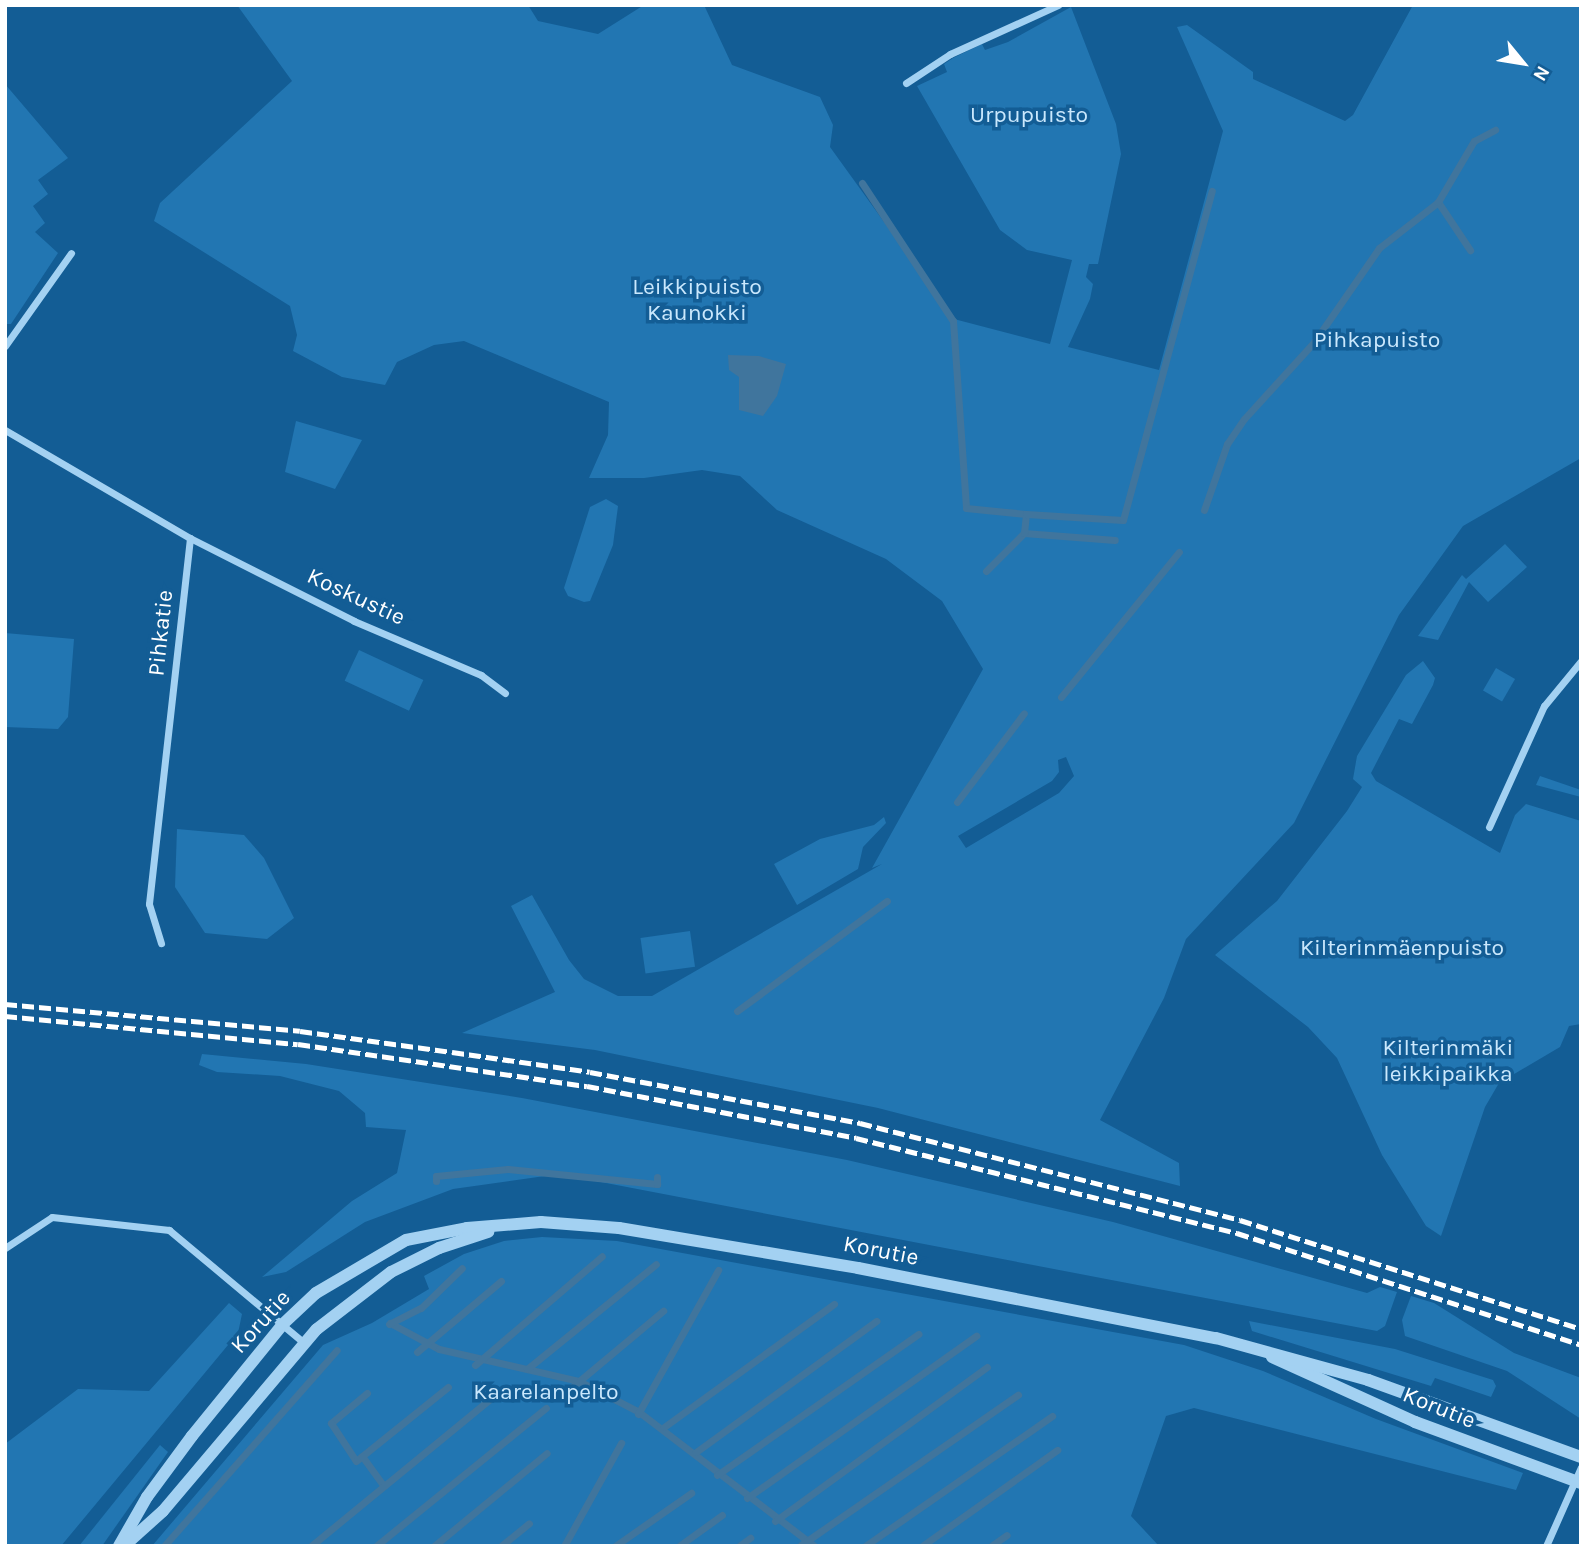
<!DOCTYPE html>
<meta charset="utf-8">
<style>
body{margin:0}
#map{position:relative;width:1586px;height:1551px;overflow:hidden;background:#135d95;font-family:Karla,sans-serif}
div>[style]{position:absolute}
.green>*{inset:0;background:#2276b2;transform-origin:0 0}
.water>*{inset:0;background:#40759d}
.stream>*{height:7px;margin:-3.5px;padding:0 3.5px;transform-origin:3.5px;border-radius:3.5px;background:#40759d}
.minor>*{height:7px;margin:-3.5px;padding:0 3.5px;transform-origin:3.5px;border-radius:3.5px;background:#a3d1f2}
.tertiary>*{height:12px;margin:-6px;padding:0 6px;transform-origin:6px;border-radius:6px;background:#a3d1f2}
.rail>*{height:5px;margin-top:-2.5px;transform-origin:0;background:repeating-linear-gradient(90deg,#fff 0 12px,transparent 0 17px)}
span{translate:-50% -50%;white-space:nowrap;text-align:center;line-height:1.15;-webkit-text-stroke:7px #135d95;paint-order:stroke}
.park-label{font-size:23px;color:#cae8fd}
.street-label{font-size:23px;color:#fff}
.frame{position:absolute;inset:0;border:7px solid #fff;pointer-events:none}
.north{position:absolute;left:1488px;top:28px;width:70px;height:70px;-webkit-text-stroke:5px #135d95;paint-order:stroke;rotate:120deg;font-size:19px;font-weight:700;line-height:28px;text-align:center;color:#fff}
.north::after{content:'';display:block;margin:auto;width:24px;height:32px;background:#fff;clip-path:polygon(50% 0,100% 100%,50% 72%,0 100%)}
</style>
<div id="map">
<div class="green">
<div style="clip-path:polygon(evenodd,237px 5px,528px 5px,538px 21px,598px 34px,644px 5px,704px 5px,732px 65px,820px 97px,833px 125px,830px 147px,954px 319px,1050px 344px,1072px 260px,1027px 250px,1000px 230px,917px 86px,947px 72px,944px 64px,953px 58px,982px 44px,985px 50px,1008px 42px,1071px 7px,1116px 124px,1121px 154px,1098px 264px,1089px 264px,1086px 277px,1093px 284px,1090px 299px,1068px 347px,1159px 370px,1223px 131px,1177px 27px,1187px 25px,1253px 72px,1253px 79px,1345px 121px,1353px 115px,1413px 5px,1581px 5px,1581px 458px,1463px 526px,1399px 615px,1294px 823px,1186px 939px,1164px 998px,1100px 1120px,1179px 1163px,1180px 1186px,878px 1108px,595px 1050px,462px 1033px,555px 992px,511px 906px,532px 895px,569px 960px,584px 979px,618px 996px,652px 996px,882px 864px,872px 868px,983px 669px,942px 601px,886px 559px,777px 510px,740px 476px,702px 470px,644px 478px,589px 478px,608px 435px,609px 402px,464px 341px,434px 345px,397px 362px,385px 385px,342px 377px,293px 351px,297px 335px,290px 306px,154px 221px,160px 203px,292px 81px,237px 5px,1066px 757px,1074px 776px,1059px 793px,966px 848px,958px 836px,1052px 781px,1059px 772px,1058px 760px,1066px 757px)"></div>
<div style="clip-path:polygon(5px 84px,68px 158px,38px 180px,48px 194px,33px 206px,45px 223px,35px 232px,58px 253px,11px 324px,5px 324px)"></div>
<div style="clip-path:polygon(296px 421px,362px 440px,335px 489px,285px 472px)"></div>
<div style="clip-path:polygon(606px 499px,618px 506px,613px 545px,590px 601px,584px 602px,568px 596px,564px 588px,590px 507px)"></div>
<div style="clip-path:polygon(1505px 544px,1527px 567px,1488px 602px,1469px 582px,1438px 640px,1418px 636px,1462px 575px,1466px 579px)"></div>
<div style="clip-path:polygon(5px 633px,74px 639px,68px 717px,58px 729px,5px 727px)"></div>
<div style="left:359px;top:650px;width:71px;height:34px;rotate:25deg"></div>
<div style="clip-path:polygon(1423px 661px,1435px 678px,1433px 685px,1412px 724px,1399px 719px,1371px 773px,1376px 781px,1500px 853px,1515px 815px,1526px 804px,1581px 821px,1581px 1024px,1569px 1026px,1560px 1047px,1499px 1083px,1485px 1107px,1441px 1236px,1426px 1226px,1382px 1155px,1337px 1058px,1308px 1027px,1215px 955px,1277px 901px,1347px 811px,1362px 787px,1353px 779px,1357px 756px,1406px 675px)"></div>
<div style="left:1496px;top:668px;width:22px;height:26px;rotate:30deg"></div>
<div style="clip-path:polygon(1540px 776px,1581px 790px,1581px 797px,1536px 785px)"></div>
<div style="clip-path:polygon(884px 817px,886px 823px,863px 847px,858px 869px,797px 905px,774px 864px,820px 839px,874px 825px)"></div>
<div style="clip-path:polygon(177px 829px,244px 835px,264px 858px,294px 918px,267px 939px,205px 933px,175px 887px)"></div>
<div style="left:690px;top:931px;width:36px;height:50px;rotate:82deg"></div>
<div style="clip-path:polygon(202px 1054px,306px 1064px,522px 1098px,847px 1160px,1113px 1222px,1367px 1293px,1380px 1287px,1397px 1292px,1385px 1326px,1377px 1331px,559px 1174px,453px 1189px,365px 1222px,286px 1272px,262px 1277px,352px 1201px,397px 1173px,406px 1130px,366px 1127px,365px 1113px,339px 1091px,280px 1076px,217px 1072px,199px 1065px)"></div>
<div style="clip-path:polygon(542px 1237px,617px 1241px,1184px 1345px,1263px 1371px,1376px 1419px,1523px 1473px,1516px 1490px,1194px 1408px,1166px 1416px,1131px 1516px,1159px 1546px,152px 1546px,323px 1345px,372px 1323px,429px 1289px,424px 1276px,464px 1254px,504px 1241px)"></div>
<div style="clip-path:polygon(1411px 1296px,1434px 1303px,1514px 1353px,1581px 1378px,1581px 1419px,1507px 1371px,1405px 1336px,1402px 1320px)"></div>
<div style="clip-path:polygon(229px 1303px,242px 1314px,238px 1333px,61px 1546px,5px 1546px,5px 1444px,78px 1389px,149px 1391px)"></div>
<div style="clip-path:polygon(1249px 1321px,1395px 1349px,1493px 1380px,1496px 1386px,1491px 1397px,1435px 1378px,1431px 1386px,1252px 1331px)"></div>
<div style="clip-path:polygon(160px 1445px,168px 1452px,102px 1546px,79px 1546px)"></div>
</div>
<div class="water">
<div style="clip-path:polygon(728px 355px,759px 356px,786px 364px,777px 396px,763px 416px,739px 410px,739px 377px,729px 370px)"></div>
</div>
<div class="stream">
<div style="left:862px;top:183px;width:165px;rotate:56.6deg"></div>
<div style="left:953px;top:321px;width:187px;rotate:86deg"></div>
<div style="left:966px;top:508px;width:60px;rotate:5.7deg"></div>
<div style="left:1438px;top:202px;width:58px;rotate:56.3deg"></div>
<div style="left:1204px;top:510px;width:70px;rotate:-70.8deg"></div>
<div style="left:1227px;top:444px;width:30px;rotate:-56deg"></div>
<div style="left:1244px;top:419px;width:104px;rotate:-47.7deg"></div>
<div style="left:1314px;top:342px;width:114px;rotate:-55.3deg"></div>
<div style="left:1379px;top:248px;width:75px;rotate:-37.9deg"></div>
<div style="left:1438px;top:202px;width:71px;rotate:-59.5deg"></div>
<div style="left:1474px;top:141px;width:24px;rotate:-28deg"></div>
<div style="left:1024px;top:533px;width:91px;rotate:4.4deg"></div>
<div style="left:986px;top:571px;width:54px;rotate:-45deg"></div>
<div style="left:1024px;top:533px;width:19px;rotate:-84deg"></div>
<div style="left:1026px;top:514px;width:97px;rotate:3.5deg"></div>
<div style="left:1123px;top:520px;width:341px;rotate:-74.9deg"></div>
<div style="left:1061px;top:697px;width:187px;rotate:-50.9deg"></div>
<div style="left:957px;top:802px;width:111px;rotate:-53deg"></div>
<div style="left:737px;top:1011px;width:186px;rotate:-36.3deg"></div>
<div style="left:436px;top:1181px;width:5px;rotate:-90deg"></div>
<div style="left:436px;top:1176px;width:72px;rotate:-5.6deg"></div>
<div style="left:508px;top:1169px;width:150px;rotate:5.7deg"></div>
<div style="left:657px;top:1184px;width:7px;rotate:-90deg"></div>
<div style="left:390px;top:1323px;width:55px;rotate:28deg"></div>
<div style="left:439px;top:1349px;width:144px;rotate:12.9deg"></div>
<div style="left:579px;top:1381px;width:68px;rotate:27.3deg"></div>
<div style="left:639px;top:1412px;width:220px;rotate:37.4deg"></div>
<div style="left:389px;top:1324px;width:36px;rotate:-27deg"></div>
<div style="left:421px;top:1308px;width:57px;rotate:-44.3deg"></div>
<div style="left:417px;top:1352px;width:110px;rotate:-40.2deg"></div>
<div style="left:475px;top:1365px;width:167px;rotate:-40.6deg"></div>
<div style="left:527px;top:1369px;width:166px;rotate:-39.1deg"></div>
<div style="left:572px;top:1387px;width:119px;rotate:-39.9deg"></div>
<div style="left:367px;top:1393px;width:47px;rotate:140.2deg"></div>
<div style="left:331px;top:1423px;width:45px;rotate:56.7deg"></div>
<div style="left:356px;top:1461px;width:118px;rotate:-38.8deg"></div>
<div style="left:638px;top:1414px;width:165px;rotate:-60.9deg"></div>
<div style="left:664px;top:1427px;width:210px;rotate:-35.9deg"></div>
<div style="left:696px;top:1452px;width:223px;rotate:-36deg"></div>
<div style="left:362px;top:1456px;width:37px;rotate:54deg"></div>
<div style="left:717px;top:1475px;width:246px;rotate:-35deg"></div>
<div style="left:747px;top:1498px;width:281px;rotate:-35.3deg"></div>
<div style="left:775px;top:1521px;width:262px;rotate:-36deg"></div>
<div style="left:801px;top:1545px;width:264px;rotate:-34.7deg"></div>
<div style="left:164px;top:1546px;width:261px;rotate:-48.6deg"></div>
<div style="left:311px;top:1546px;width:238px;rotate:-39.4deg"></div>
<div style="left:376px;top:1546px;width:219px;rotate:-39.1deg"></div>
<div style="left:434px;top:1546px;width:146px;rotate:-39.5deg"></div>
<div style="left:501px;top:1546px;width:36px;rotate:-39deg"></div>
<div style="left:564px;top:1546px;width:118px;rotate:-61deg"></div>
<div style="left:615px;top:1546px;width:93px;rotate:-34.9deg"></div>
<div style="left:679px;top:1546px;width:53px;rotate:-35.8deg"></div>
<div style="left:739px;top:1546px;width:14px;rotate:-36deg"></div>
<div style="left:865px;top:1546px;width:228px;rotate:-34.8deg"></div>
<div style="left:922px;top:1546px;width:166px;rotate:-35.4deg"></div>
<div style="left:991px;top:1546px;width:19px;rotate:-35deg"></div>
</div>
<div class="minor">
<div style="left:906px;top:83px;width:53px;rotate:-33.4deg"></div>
<div style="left:950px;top:54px;width:119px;rotate:-24.4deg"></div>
<div style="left:5px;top:346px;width:114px;rotate:-54.6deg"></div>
<div style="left:5px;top:430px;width:214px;rotate:30.3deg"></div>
<div style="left:190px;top:538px;width:368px;rotate:96.4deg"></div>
<div style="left:149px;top:904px;width:41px;rotate:72.9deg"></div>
<div style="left:190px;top:538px;width:184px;rotate:26.8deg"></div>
<div style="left:354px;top:621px;width:138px;rotate:23deg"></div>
<div style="left:481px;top:675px;width:30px;rotate:37deg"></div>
<div style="left:1489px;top:827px;width:133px;rotate:-65.6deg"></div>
<div style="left:1544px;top:706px;width:58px;rotate:-50.6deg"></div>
<div style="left:5px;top:1248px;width:56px;rotate:-33.4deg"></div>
<div style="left:52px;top:1217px;width:118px;rotate:6.3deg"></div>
<div style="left:169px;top:1230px;width:175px;rotate:39.9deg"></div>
<div style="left:1546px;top:1546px;width:86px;rotate:-66.1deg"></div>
</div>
<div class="tertiary">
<div style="left:1272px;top:1357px;width:157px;rotate:24.4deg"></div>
<div style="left:1415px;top:1422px;width:177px;rotate:20.2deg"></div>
<div style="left:119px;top:1546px;width:56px;rotate:-60.3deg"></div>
<div style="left:147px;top:1497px;width:76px;rotate:-53.6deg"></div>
<div style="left:192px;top:1436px;width:144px;rotate:-50.9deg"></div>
<div style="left:283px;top:1324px;width:45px;rotate:-43.2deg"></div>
<div style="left:316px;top:1293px;width:104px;rotate:-30.5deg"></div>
<div style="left:406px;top:1240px;width:62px;rotate:-11.1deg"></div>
<div style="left:467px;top:1228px;width:74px;rotate:-4.6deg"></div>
<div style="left:541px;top:1222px;width:78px;rotate:4.4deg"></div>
<div style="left:619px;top:1228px;width:242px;rotate:9.5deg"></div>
<div style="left:858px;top:1268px;width:365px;rotate:11.1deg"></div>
<div style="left:1216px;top:1338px;width:158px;rotate:15.4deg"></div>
<div style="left:1368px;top:1380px;width:226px;rotate:19.9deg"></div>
<div style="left:124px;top:1546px;width:52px;rotate:-41.9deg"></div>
<div style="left:163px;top:1511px;width:238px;rotate:-49.8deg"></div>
<div style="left:317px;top:1329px;width:93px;rotate:-37.6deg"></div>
<div style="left:391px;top:1272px;width:54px;rotate:-26.6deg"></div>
<div style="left:439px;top:1248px;width:52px;rotate:-18.1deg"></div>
</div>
<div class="rail">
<div style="left:5px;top:1004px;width:296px;rotate:5.2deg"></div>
<div style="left:300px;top:1031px;width:153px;rotate:7.9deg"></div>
<div style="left:452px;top:1052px;width:139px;rotate:8.2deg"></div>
<div style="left:590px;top:1072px;width:275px;rotate:10.7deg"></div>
<div style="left:860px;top:1123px;width:392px;rotate:14.3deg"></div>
<div style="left:1240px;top:1220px;width:358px;rotate:17.7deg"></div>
<div style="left:5px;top:1016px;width:294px;rotate:5.5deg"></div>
<div style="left:298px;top:1044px;width:292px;rotate:8.3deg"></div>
<div style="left:587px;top:1086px;width:274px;rotate:10.9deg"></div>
<div style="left:856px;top:1138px;width:393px;rotate:14deg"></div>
<div style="left:1237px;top:1233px;width:362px;rotate:18deg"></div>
</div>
<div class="park-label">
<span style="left:1029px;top:115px">Urpupuisto</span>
<span style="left:697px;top:300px">Leikkipuisto<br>Kaunokki</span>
<span style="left:1377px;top:340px">Pihkapuisto</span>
<span style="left:1402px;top:948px">Kilterinmäenpuisto</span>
<span style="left:1448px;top:1061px">Kilterinmäki<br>leikkipaikka</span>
<span style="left:546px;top:1392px">Kaarelanpelto</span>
</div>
<div class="street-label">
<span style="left:356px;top:597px;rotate:25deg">Koskustie</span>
<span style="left:161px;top:633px;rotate:-84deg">Pihkatie</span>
<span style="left:881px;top:1251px;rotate:11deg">Korutie</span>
<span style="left:261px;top:1322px;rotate:-48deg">Korutie</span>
<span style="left:1439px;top:1408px;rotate:22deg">Korutie</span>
</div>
<div class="frame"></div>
<div class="north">N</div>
</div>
